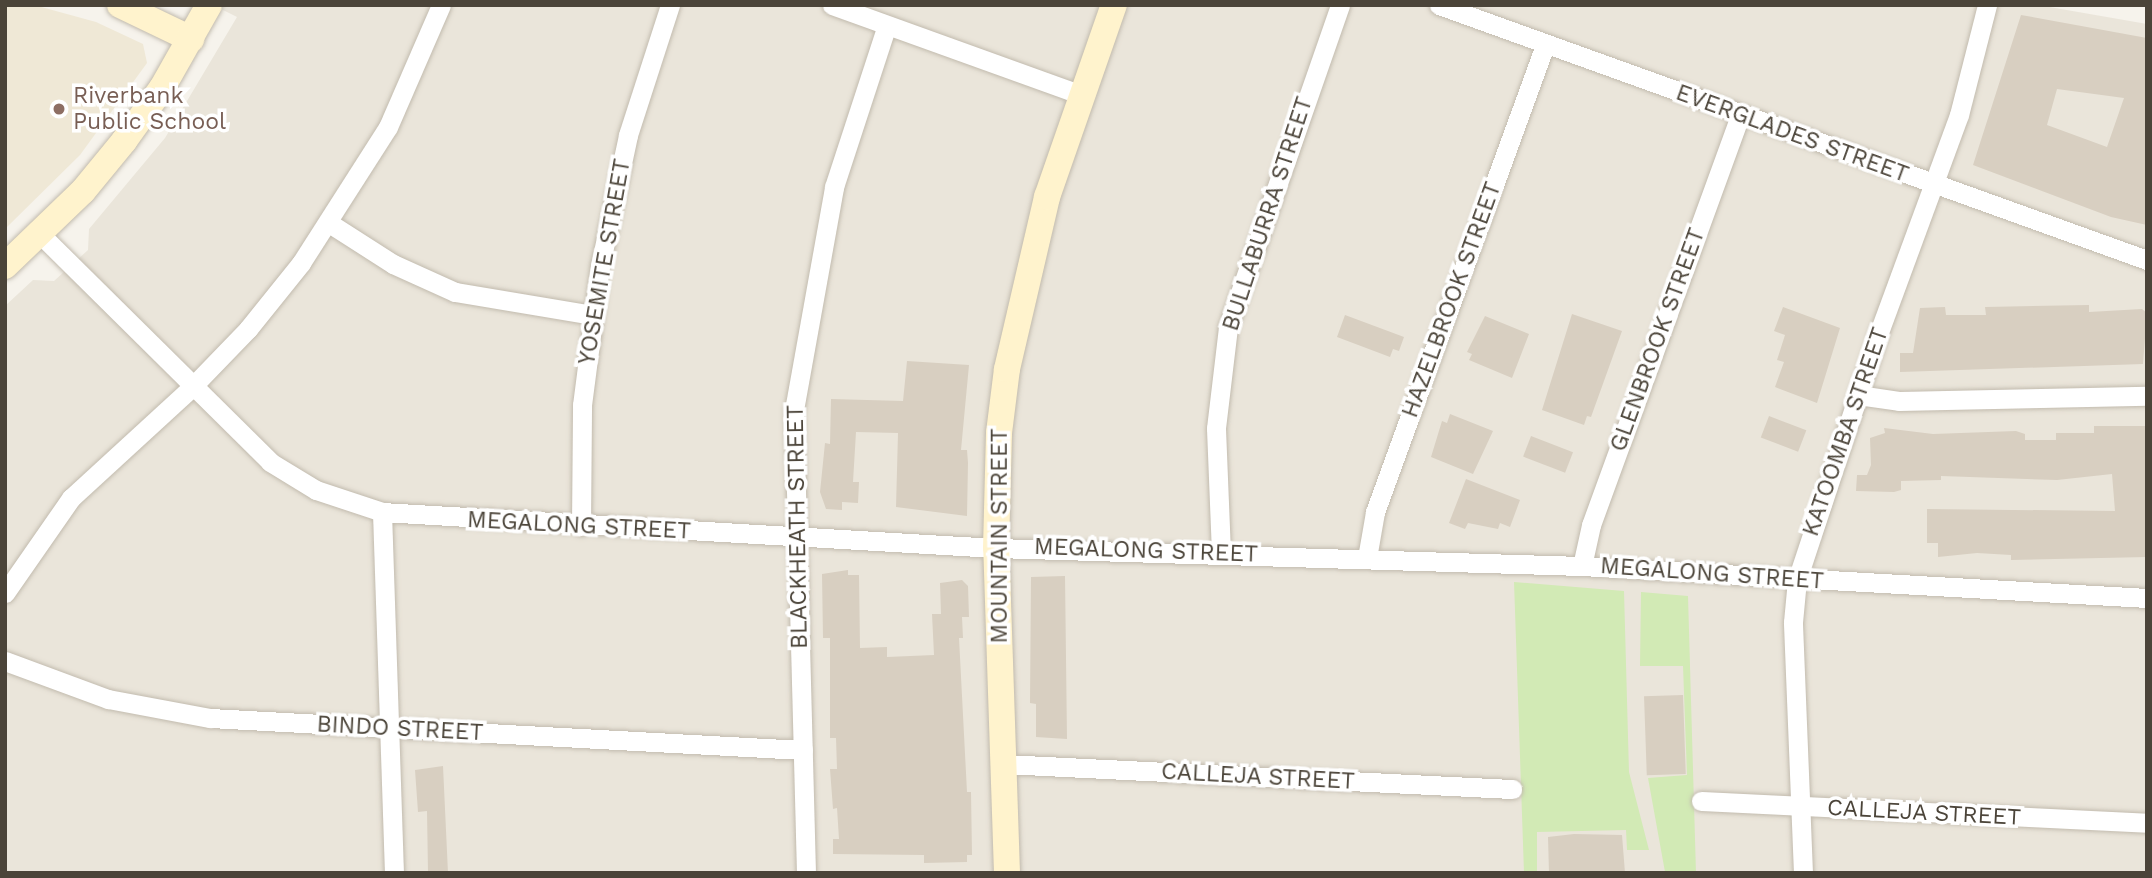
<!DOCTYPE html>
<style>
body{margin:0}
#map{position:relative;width:2152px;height:878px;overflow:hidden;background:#f6f3ec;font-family:"Work Sans",sans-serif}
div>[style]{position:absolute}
.residential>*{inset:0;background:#eae5da}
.education>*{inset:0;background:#efe8d6}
.green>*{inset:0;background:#d2eab5}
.building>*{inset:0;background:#d8cfc1;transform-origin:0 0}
.roads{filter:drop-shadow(0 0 2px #c2bbae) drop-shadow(0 0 2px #c2bbae)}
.street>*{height:19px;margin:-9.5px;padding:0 9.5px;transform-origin:9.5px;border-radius:9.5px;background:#fff}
.secondary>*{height:26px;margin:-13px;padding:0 13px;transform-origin:13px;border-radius:13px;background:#fff3cd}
.dots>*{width:19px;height:19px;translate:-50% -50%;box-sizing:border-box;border:4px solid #fff;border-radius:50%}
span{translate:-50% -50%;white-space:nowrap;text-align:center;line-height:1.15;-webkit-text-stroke:7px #fff;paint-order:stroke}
.education-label{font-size:23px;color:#785e54}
.left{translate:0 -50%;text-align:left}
.street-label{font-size:23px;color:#4b4439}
.frame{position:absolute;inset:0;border:7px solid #4b4439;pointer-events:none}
</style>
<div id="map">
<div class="residential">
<div style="clip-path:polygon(213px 5px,2038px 5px,2147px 24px,2147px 873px,5px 873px,5px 306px,33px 280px,54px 281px,88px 250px,89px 229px,165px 138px,237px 17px)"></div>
</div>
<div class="education">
<div style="clip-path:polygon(5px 5px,34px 5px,96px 22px,143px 44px,147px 63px,80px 155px,5px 229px)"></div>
</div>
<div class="green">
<div style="clip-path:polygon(1514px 582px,1624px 591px,1629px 772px,1649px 850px,1627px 850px,1626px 830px,1537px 832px,1537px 873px,1524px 873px)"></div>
<div style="clip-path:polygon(1641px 592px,1688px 596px,1696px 873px,1665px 872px,1648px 778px,1687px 775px,1683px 666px,1640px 666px)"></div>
</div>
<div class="building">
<div style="clip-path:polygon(evenodd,2021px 15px,2147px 38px,2147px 225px,2111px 217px,1973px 165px,2021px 15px,2057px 89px,2124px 98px,2107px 147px,2047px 125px,2057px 89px)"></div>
<div style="clip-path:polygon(2089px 305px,2089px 312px,2142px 309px,2147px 313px,2143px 364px,1900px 372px,1900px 353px,1913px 353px,1920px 308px,1945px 307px,1946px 315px,1986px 315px,1985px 307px)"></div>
<div style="clip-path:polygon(1783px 307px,1840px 328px,1817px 403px,1775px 387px,1784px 362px,1777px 360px,1785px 335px,1774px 331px)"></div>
<div style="clip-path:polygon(1572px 314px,1622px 331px,1591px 417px,1587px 416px,1584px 425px,1542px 410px)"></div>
<div style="clip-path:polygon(1345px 315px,1404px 337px,1399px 351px,1393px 349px,1390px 357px,1337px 337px)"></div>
<div style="clip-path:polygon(1485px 316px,1529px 334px,1512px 378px,1469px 360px,1472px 354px,1467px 352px)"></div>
<div style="clip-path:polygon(907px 361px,969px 365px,961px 450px,967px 450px,968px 463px,967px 516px,896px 507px,898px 433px,856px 432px,853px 482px,859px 482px,858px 503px,842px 502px,842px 510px,826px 509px,820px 492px,825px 443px,830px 444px,831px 399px,903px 401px)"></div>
<div style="clip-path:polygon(1450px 414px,1493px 431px,1473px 474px,1431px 457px,1442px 421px,1447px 423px)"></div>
<div style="left:1769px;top:416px;width:40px;height:23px;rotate:21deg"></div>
<div style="clip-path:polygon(2094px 426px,2147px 426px,2147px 557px,2011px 560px,2011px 555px,1977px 553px,1938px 557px,1938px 543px,1927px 543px,1927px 509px,2115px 511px,2112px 474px,2057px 480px,1941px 476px,1941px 480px,1901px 481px,1901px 490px,1894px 492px,1856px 491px,1857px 475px,1867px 475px,1871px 465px,1870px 438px,1885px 433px,1884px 428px,1933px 434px,2016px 431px,2025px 434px,2025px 440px,2056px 440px,2056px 433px,2094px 433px)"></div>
<div style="left:1531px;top:436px;width:45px;height:22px;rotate:21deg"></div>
<div style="clip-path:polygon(1466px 479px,1520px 500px,1510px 527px,1500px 523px,1498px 529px,1468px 523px,1465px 529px,1449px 523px)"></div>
<div style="clip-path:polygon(848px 570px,848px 575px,859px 575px,860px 648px,887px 647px,887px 657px,934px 655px,932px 614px,941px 614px,940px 583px,962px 580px,968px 586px,969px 617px,962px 617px,963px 638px,959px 638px,967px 792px,971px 792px,972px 855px,967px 855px,967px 862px,924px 863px,924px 855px,833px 854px,833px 839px,839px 839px,837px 808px,833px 809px,830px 769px,837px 769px,836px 738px,830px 738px,830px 638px,823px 638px,822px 574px)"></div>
<div style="clip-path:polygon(1065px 576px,1067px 739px,1036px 737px,1036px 704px,1030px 703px,1031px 577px)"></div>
<div style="left:1683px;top:695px;width:79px;height:39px;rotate:88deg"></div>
<div style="clip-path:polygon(443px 766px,448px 873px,428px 873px,427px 811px,418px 812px,415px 770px)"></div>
<div style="clip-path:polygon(1574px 834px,1622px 835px,1625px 873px,1549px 873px,1548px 837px)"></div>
</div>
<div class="roads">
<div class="street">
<div style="left:832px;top:5px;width:266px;rotate:19.8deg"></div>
<div style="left:1439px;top:5px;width:753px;rotate:19.81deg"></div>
<div style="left:329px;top:223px;width:76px;rotate:32.6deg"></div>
<div style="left:393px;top:264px;width:68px;rotate:24.3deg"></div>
<div style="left:455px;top:292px;width:140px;rotate:9.5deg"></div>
<div style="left:40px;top:234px;width:324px;rotate:44.7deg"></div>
<div style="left:270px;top:462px;width:54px;rotate:31.3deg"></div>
<div style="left:316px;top:490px;width:70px;rotate:18.4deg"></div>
<div style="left:382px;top:512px;width:615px;rotate:3.36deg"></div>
<div style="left:996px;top:548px;width:586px;rotate:1.76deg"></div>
<div style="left:1582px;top:566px;width:566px;rotate:3.24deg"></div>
<div style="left:1858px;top:395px;width:41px;rotate:8.3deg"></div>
<div style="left:1899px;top:401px;width:248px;rotate:-1.2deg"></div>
<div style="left:382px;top:512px;width:361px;rotate:88.1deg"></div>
<div style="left:581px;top:526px;width:121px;rotate:-89.5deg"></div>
<div style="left:582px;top:405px;width:140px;rotate:-82.6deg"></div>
<div style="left:600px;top:266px;width:134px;rotate:-77.9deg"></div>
<div style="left:628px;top:135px;width:137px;rotate:-72.1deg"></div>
<div style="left:1221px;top:553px;width:125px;rotate:-92.3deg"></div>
<div style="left:1216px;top:428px;width:102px;rotate:-83.2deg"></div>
<div style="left:1228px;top:327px;width:341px;rotate:-70.8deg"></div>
<div style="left:1367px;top:558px;width:47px;rotate:-80.1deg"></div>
<div style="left:1375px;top:512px;width:498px;rotate:-70deg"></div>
<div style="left:1582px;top:566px;width:42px;rotate:-77.6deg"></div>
<div style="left:1591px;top:525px;width:436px;rotate:-70deg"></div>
<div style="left:5px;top:593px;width:116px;rotate:-55.2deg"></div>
<div style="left:71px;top:498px;width:164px;rotate:-42.5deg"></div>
<div style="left:192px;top:387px;width:81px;rotate:-46deg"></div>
<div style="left:248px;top:329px;width:85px;rotate:-51.2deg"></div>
<div style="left:301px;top:263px;width:161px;rotate:-57.4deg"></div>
<div style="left:388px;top:127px;width:133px;rotate:-66.5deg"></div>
<div style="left:5px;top:661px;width:110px;rotate:20.3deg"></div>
<div style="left:108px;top:699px;width:104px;rotate:10.6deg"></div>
<div style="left:210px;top:718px;width:594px;rotate:3.09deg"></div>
<div style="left:1004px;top:764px;width:509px;rotate:2.82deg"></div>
<div style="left:1701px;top:801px;width:447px;rotate:2.8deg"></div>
<div style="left:806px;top:873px;width:463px;rotate:-91.5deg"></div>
<div style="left:794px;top:410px;width:227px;rotate:-79.8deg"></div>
<div style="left:834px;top:187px;width:170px;rotate:-71.9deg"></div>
<div style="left:1803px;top:873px;width:251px;rotate:-92.3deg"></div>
<div style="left:1793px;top:622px;width:42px;rotate:-84.6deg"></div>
<div style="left:1797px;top:580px;width:258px;rotate:-71.7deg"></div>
<div style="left:1878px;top:335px;width:234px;rotate:-69.8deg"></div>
<div style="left:1959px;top:115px;width:114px;rotate:-75.7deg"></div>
</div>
<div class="secondary">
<div style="left:120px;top:5px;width:79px;rotate:25.6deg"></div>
<div style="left:5px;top:266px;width:108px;rotate:-43.9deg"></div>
<div style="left:83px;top:191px;width:65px;rotate:-50.6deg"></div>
<div style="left:124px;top:141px;width:65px;rotate:-54.4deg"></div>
<div style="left:162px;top:88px;width:95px;rotate:-60.5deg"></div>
<div style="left:1007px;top:873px;width:325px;rotate:-91.9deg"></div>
<div style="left:996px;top:548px;width:115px;rotate:-88.5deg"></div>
<div style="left:999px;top:433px;width:64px;rotate:-82.9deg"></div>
<div style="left:1007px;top:369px;width:177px;rotate:-76.9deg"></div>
<div style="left:1047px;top:197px;width:203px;rotate:-70.8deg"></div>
</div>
</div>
<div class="dots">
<div style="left:59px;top:109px;background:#8d6e63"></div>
</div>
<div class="education-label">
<span class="left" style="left:73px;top:109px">Riverbank<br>Public School</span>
</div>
<div class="street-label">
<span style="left:1792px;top:134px;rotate:20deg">EVERGLADES STREET</span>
<span style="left:1268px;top:214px;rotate:-72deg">BULLABURRA STREET</span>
<span style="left:605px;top:262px;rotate:-80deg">YOSEMITE STREET</span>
<span style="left:1452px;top:300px;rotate:-70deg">HAZELBROOK STREET</span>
<span style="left:1658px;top:340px;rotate:-70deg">GLENBROOK STREET</span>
<span style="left:1846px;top:432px;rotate:-71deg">KATOOMBA STREET</span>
<span style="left:579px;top:526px;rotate:3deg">MEGALONG STREET</span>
<span style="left:798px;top:527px;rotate:-91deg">BLACKHEATH STREET</span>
<span style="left:1000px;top:536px;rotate:-90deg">MOUNTAIN STREET</span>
<span style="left:1146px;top:551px;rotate:2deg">MEGALONG STREET</span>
<span style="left:1712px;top:574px;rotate:4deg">MEGALONG STREET</span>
<span style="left:400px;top:729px;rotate:3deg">BINDO STREET</span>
<span style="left:1258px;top:777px;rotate:3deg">CALLEJA STREET</span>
<span style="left:1924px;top:813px;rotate:3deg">CALLEJA STREET</span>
</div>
<div class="frame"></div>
</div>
